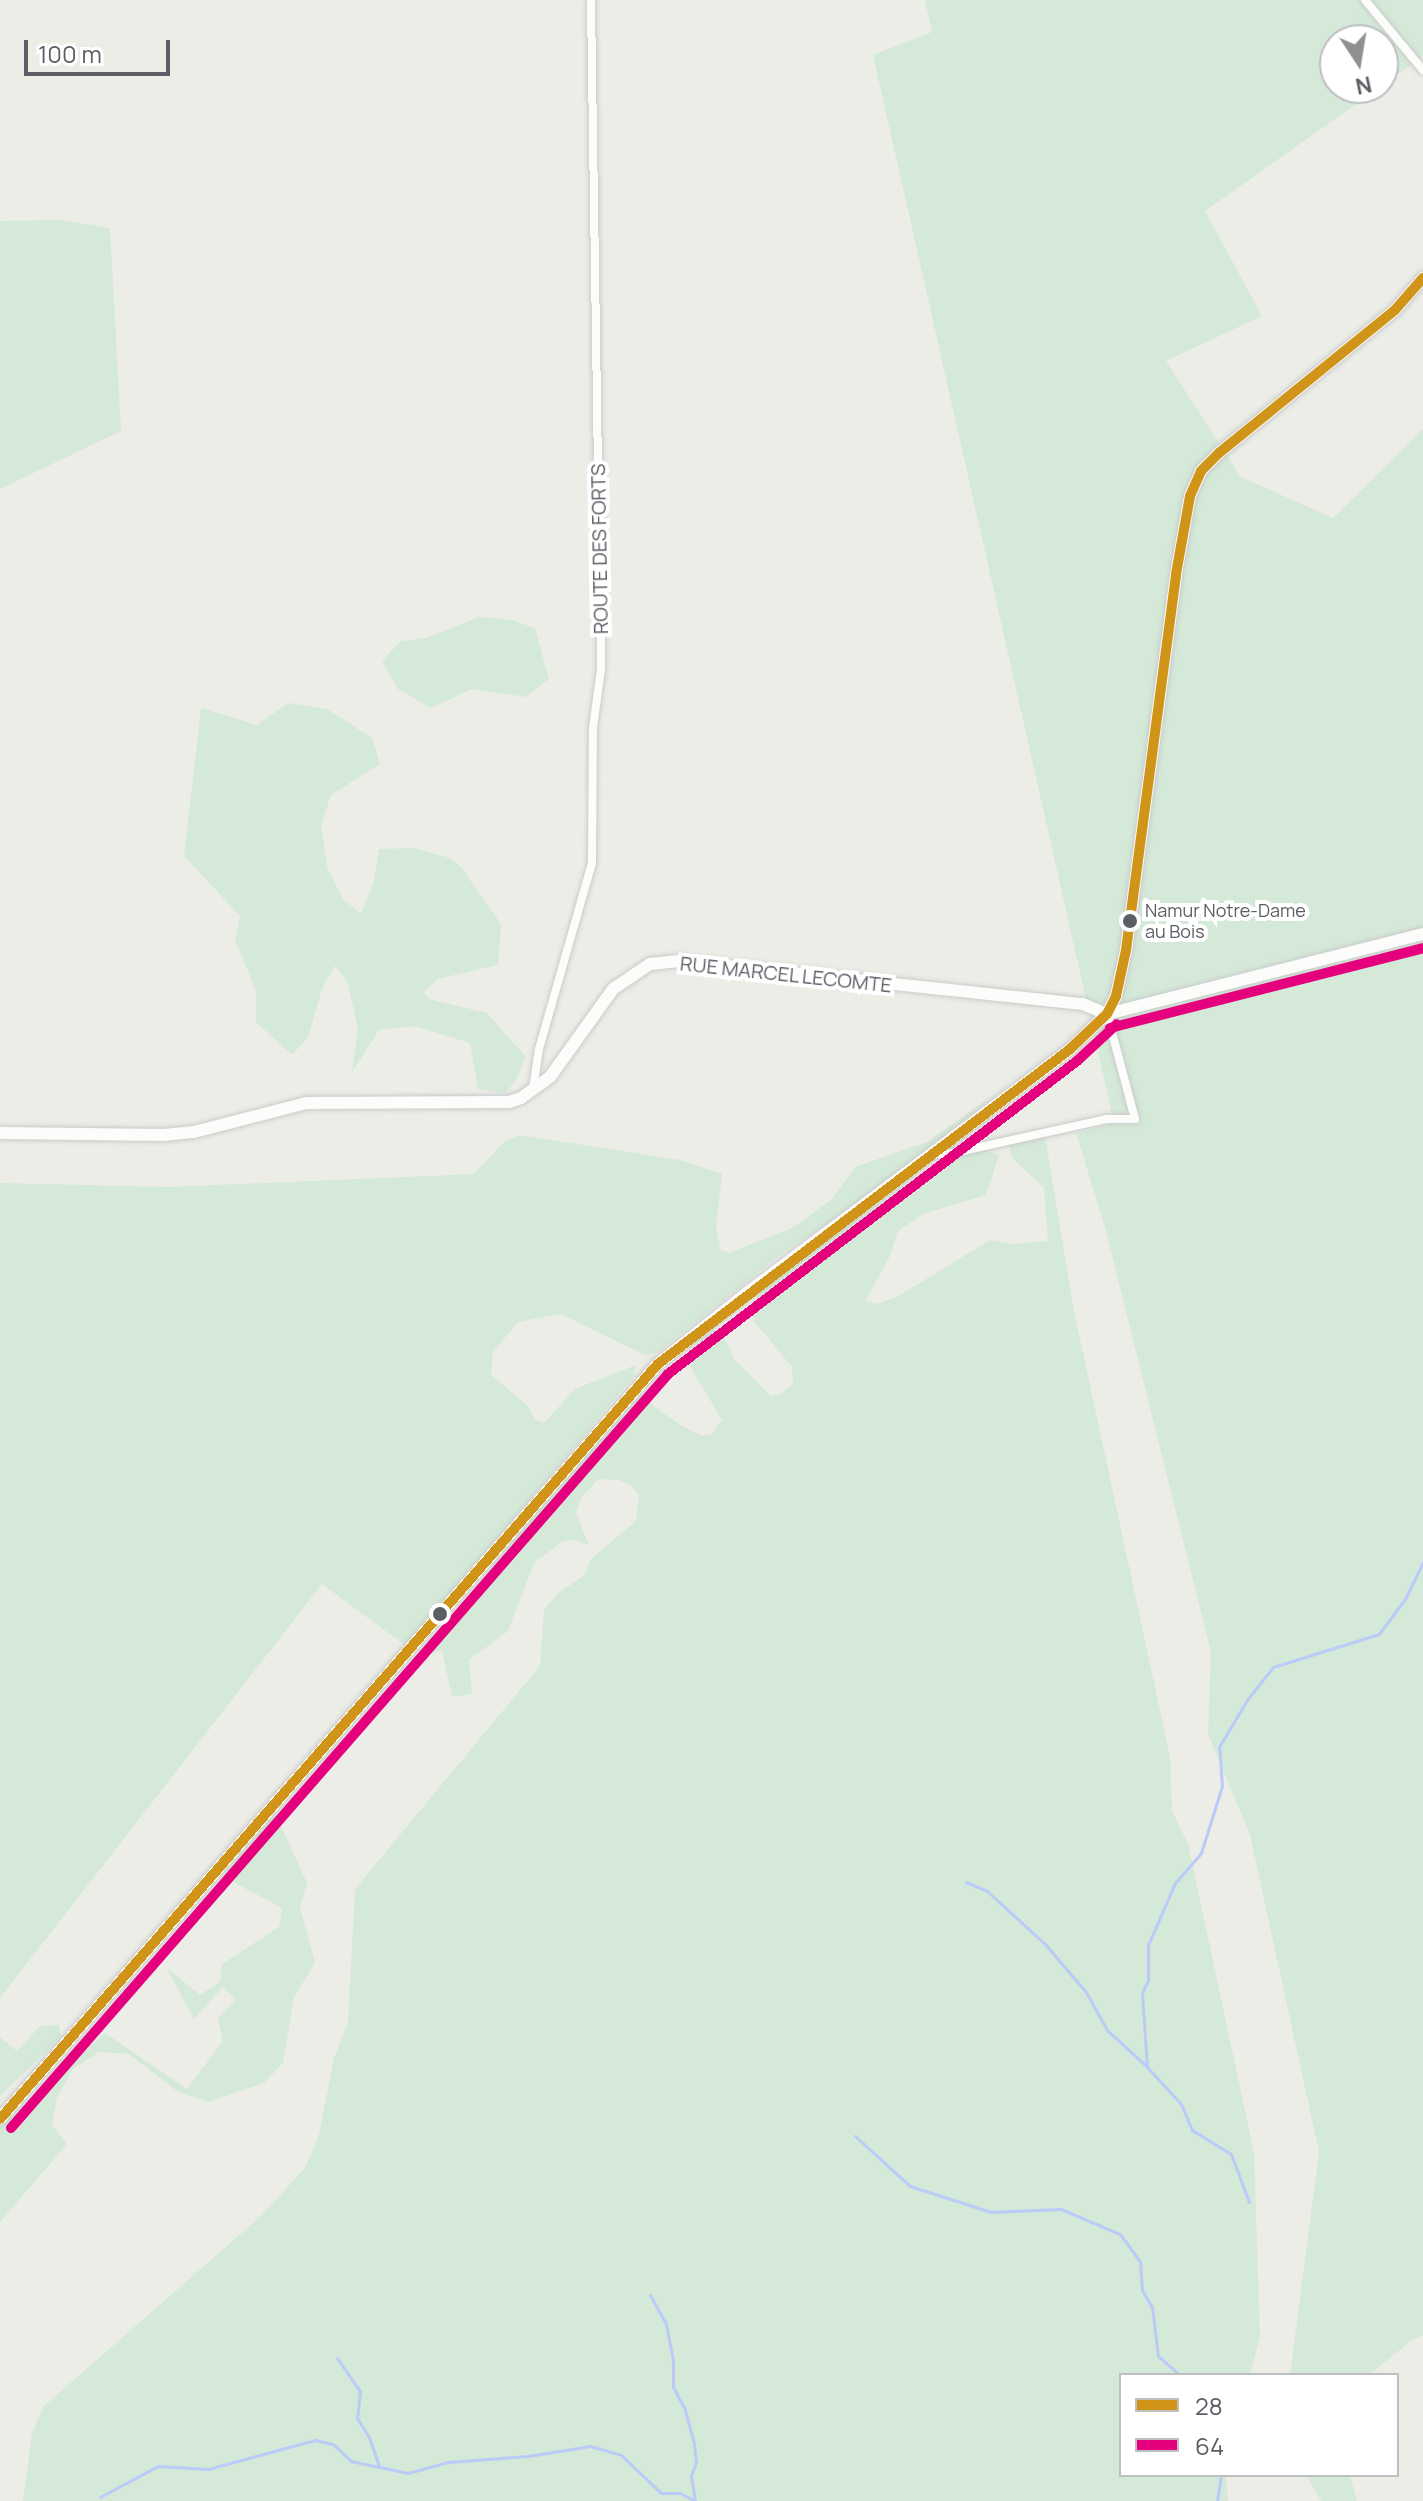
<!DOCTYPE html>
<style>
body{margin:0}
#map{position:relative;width:1423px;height:2501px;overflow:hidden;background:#ecede7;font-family:Manrope,sans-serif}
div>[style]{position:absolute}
.green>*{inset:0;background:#d4e9d8}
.stream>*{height:3px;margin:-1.5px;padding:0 1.5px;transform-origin:1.5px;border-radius:1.5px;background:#bacbf8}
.roads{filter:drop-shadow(0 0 2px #cacbca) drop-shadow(0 0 2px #cacbca)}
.street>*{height:8px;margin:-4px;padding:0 4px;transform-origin:4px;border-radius:4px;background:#fcfcfb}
.secondary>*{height:12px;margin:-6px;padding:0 6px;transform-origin:6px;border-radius:6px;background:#fcfcfb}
.bus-1>*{height:10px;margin:-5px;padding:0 5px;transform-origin:5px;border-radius:5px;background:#d09419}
.bus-2>*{height:10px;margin:-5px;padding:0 5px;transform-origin:5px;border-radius:5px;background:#e5007d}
.dots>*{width:22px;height:22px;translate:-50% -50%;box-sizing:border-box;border:4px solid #fff;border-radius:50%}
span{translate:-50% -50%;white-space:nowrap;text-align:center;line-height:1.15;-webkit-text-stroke:8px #fff;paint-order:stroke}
.bus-label{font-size:18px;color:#5c5e65}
.left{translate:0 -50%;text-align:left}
.street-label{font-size:20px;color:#5c5e65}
.legend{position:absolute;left:1119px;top:2373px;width:280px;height:104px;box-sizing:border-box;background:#fff;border:2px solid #bebfc1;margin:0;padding:10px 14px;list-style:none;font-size:24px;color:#5c5e65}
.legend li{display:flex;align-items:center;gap:16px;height:40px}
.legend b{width:40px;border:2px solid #bebfc1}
.north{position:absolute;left:1319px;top:24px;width:80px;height:80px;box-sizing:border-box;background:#fff;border:2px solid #bebfc1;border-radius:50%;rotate:168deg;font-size:22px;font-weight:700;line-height:32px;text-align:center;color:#5c5e65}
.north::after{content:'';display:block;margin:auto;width:28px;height:36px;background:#8e9092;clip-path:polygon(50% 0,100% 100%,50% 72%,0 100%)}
.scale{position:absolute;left:24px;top:40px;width:146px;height:36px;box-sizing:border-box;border:4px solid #5c5e65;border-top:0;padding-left:10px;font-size:24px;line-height:28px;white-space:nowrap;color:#5c5e65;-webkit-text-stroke:6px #fff;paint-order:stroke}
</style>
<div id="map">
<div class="green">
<div style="clip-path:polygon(925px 0,1423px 0,1423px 56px,1383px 85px,1383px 40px,1335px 40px,1335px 88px,1379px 88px,1205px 211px,1262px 316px,1166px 361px,1241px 477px,1333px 518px,1423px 429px,1423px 2335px,1412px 2340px,1369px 2375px,1290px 2375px,1319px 2152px,1250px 1835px,1208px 1734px,1211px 1652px,1105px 1227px,1076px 1133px,1114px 1123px,873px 55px,932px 32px)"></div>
<div style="clip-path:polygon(61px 220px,110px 228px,121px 431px,0 489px,0 221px)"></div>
<div style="clip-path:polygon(479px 617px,512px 620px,535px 628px,549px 679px,526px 697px,472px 689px,431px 708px,398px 689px,382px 661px,401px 641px,426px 638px)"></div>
<div style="clip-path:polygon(288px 703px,327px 709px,372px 738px,380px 764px,331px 795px,321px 825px,327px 867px,343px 899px,361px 914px,374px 881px,379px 849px,414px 848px,450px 858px,461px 867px,501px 924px,498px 965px,437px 979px,424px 992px,429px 999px,487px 1013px,526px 1057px,515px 1082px,505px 1093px,478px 1089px,470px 1043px,415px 1026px,379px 1030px,352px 1072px,358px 1030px,348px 983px,335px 966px,323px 986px,308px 1037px,292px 1055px,256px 1022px,256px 991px,235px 940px,240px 916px,184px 856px,201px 708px,257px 725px)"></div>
<div style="clip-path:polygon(1011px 1083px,866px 1198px,781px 1254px,657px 1353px,645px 1355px,561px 1314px,518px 1322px,493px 1352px,491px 1375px,527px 1405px,535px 1420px,544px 1423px,575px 1389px,636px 1365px,634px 1376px,406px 1646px,322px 1584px,0 1998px,0 1183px,169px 1187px,474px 1174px,504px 1142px,519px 1135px,680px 1160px,722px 1174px,716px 1227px,721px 1250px,729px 1253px,792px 1228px,831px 1200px,855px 1167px,927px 1142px)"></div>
<div style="clip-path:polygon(1044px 1130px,1074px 1311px,1170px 1757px,1172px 1811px,1188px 1844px,1254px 2153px,1260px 2336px,1250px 2375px,1121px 2375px,1121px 2475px,1226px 2475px,1228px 2501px,23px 2501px,32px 2433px,44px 2406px,260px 2217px,305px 2168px,319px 2135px,334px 2058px,348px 2022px,355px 1889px,540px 1666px,544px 1610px,558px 1593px,585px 1575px,591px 1559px,636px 1521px,639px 1495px,631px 1485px,619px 1480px,598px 1479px,582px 1497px,576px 1513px,589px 1545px,574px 1540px,563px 1541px,534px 1563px,508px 1631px,469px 1660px,472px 1694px,452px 1697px,442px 1650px,419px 1658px,540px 1505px,638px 1390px,653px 1406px,684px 1427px,702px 1436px,712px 1434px,722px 1420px,684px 1356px,713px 1329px,728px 1344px,734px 1359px,771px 1396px,780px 1394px,793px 1384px,792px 1367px,753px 1320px,757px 1296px,784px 1271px,934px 1164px,954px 1154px,986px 1150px,999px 1155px,986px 1195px,923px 1214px,898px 1231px,889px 1258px,865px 1301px,877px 1304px,897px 1297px,990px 1240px,1012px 1244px,1048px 1241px,1044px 1188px,1013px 1159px,1008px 1142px)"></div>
<div style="clip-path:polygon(275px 1813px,307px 1883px,300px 1907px,315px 1963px,294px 1997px,283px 2063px,264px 2083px,208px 2102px,177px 2091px,129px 2054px,99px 2052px,73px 2069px,57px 2097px,52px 2125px,67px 2144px,0 2222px,0 2125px,105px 2033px,187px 2089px,223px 2041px,218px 2018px,236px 1999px,223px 1987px,194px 2019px,166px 1967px,200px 1995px,220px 1982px,222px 1964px,279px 1927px,282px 1908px,222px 1876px)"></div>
<div style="clip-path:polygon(59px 2025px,61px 2037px,0 2096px,0 2037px,17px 2051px,40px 2026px)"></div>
<div style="clip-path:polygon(1306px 2475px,1350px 2475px,1357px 2501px,1321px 2501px)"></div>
</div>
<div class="stream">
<div style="left:966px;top:1882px;width:23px;rotate:23deg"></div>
<div style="left:987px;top:1891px;width:79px;rotate:42.4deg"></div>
<div style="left:1045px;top:1944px;width:63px;rotate:49.5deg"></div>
<div style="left:1086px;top:1992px;width:43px;rotate:61.1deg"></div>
<div style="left:1107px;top:2030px;width:52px;rotate:42.6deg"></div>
<div style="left:855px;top:2136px;width:74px;rotate:42.3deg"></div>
<div style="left:910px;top:2186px;width:85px;rotate:17.8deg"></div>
<div style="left:991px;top:2212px;width:70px;rotate:-2.5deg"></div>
<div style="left:1061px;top:2209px;width:64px;rotate:23deg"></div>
<div style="left:1120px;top:2234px;width:34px;rotate:54deg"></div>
<div style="left:1140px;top:2262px;width:28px;rotate:86deg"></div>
<div style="left:1142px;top:2290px;width:20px;rotate:60deg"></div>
<div style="left:1152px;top:2307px;width:49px;rotate:83deg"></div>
<div style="left:1158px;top:2356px;width:29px;rotate:41deg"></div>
<div style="left:1249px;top:2202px;width:51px;rotate:-110.6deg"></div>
<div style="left:1231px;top:2154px;width:46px;rotate:-148.4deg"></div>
<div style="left:1192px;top:2130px;width:28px;rotate:-113deg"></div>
<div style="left:1181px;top:2104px;width:50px;rotate:-132.6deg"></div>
<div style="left:1147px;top:2067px;width:74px;rotate:-93.9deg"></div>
<div style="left:1142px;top:1993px;width:14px;rotate:-65deg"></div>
<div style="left:1148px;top:1980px;width:35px;rotate:-90deg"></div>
<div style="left:1148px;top:1945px;width:68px;rotate:-66.5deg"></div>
<div style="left:1175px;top:1883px;width:40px;rotate:-49deg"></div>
<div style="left:1201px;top:1853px;width:70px;rotate:-72.6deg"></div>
<div style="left:1222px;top:1786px;width:39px;rotate:-94deg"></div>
<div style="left:1219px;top:1747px;width:55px;rotate:-59.2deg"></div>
<div style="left:1247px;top:1700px;width:42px;rotate:-51.8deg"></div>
<div style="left:1273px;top:1667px;width:111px;rotate:-17.3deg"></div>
<div style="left:1379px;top:1634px;width:44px;rotate:-53.4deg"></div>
<div style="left:1405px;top:1599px;width:41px;rotate:-64.1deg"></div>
<div style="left:650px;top:2295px;width:33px;rotate:61deg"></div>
<div style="left:666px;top:2324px;width:38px;rotate:79deg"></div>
<div style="left:673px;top:2361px;width:26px;rotate:90deg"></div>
<div style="left:673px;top:2387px;width:26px;rotate:62deg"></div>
<div style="left:685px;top:2410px;width:35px;rotate:75deg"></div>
<div style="left:694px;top:2444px;width:18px;rotate:84deg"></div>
<div style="left:696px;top:2462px;width:15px;rotate:110deg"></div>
<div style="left:691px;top:2476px;width:25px;rotate:81deg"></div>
<div style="left:337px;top:2358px;width:40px;rotate:55.1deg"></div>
<div style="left:360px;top:2391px;width:27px;rotate:96deg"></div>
<div style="left:357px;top:2418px;width:22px;rotate:58deg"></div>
<div style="left:369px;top:2437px;width:31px;rotate:71deg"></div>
<div style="left:100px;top:2497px;width:66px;rotate:-28.1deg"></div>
<div style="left:158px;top:2466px;width:50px;rotate:3.4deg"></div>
<div style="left:208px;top:2469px;width:111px;rotate:-15.2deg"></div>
<div style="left:315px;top:2440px;width:18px;rotate:13deg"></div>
<div style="left:333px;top:2444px;width:25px;rotate:43deg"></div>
<div style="left:351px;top:2461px;width:58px;rotate:11.9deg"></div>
<div style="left:408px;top:2473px;width:41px;rotate:-15.4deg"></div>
<div style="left:448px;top:2462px;width:80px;rotate:-4.3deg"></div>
<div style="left:528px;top:2456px;width:63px;rotate:-9.2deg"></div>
<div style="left:590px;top:2446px;width:32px;rotate:16deg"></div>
<div style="left:621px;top:2455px;width:55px;rotate:43.5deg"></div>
<div style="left:661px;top:2493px;width:19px"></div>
<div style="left:680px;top:2493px;width:17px;rotate:28deg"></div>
<div style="left:1217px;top:2501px;width:26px;rotate:-81deg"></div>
</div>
<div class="roads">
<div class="street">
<div style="left:1365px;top:0;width:91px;rotate:50.4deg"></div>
<div style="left:533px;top:1089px;width:40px;rotate:-81.5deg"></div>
<div style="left:539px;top:1049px;width:193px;rotate:-74.1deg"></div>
<div style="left:592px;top:863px;width:135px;rotate:-89.6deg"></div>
<div style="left:593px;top:728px;width:60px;rotate:-82.3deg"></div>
<div style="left:601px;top:669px;width:669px;rotate:-90.86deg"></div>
<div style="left:933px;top:1153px;width:11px;rotate:10deg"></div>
<div style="left:944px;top:1155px;width:166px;rotate:-12.5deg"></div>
<div style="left:1106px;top:1119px;width:29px"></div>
<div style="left:1135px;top:1119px;width:109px;rotate:-104.9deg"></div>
</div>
<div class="secondary">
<div style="left:1107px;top:1014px;width:326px;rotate:-14.2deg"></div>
<div style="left:0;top:1133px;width:164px;rotate:0.7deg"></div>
<div style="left:164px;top:1135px;width:30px;rotate:-6deg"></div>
<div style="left:194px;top:1132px;width:116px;rotate:-14.5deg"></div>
<div style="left:306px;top:1103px;width:203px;rotate:-0.3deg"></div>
<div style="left:509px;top:1102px;width:13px;rotate:-18deg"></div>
<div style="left:521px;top:1098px;width:36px;rotate:-36deg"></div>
<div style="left:550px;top:1077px;width:108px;rotate:-54.4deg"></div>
<div style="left:613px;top:989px;width:45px;rotate:-34deg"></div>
<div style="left:650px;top:964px;width:29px;rotate:-6deg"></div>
<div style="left:679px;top:961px;width:406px;rotate:6.1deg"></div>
<div style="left:1083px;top:1004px;width:26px;rotate:23deg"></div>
<div style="left:0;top:2119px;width:1001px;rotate:-48.93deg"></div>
<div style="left:658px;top:1364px;width:115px;rotate:-38.7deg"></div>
<div style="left:748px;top:1292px;width:402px;rotate:-37deg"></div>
<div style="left:1069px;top:1050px;width:52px;rotate:-43.5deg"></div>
<div style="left:1107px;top:1014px;width:20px;rotate:-63deg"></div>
<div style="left:1116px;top:996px;width:47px;rotate:-77.7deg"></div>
<div style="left:1126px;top:950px;width:379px;rotate:-82.4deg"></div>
<div style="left:1176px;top:574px;width:79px;rotate:-79.8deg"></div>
<div style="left:1190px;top:496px;width:27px;rotate:-66deg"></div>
<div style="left:1201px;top:471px;width:25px;rotate:-45deg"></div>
<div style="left:1219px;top:453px;width:227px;rotate:-39.1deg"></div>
<div style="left:1395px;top:310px;width:43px;rotate:-48.8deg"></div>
</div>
</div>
<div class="bus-1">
<div style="left:0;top:2119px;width:1001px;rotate:-48.93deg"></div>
<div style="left:658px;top:1364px;width:517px;rotate:-37.38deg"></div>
<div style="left:1069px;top:1050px;width:52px;rotate:-43.5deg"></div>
<div style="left:1107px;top:1014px;width:20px;rotate:-63deg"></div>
<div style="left:1116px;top:996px;width:47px;rotate:-77.7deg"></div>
<div style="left:1126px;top:950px;width:379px;rotate:-82.4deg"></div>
<div style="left:1176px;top:574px;width:79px;rotate:-79.8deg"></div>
<div style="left:1190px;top:496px;width:27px;rotate:-66deg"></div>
<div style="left:1201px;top:471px;width:25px;rotate:-45deg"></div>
<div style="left:1219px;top:453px;width:227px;rotate:-39.1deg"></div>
<div style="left:1395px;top:310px;width:43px;rotate:-48.8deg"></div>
</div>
<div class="bus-2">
<div style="left:1110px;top:1028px;width:323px;rotate:-14.3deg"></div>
<div style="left:11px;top:2128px;width:1000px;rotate:-48.93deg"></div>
<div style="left:668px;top:1374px;width:515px;rotate:-37.43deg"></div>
<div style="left:1077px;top:1061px;width:54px;rotate:-42.8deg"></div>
</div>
<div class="dots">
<div style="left:1130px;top:921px;background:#5c5e65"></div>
<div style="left:440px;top:1614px;background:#5c5e65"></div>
</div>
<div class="bus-label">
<span class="left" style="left:1145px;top:921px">Namur Notre-Dame<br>au Bois</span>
</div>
<div class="street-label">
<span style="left:599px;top:549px;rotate:-91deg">ROUTE DES FORTS</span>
<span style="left:786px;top:974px;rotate:6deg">RUE MARCEL LECOMTE</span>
</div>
<ul class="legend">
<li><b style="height:10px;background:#d09419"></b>28</li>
<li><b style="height:10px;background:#e5007d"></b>64</li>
</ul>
<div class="north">N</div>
<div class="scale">100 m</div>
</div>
